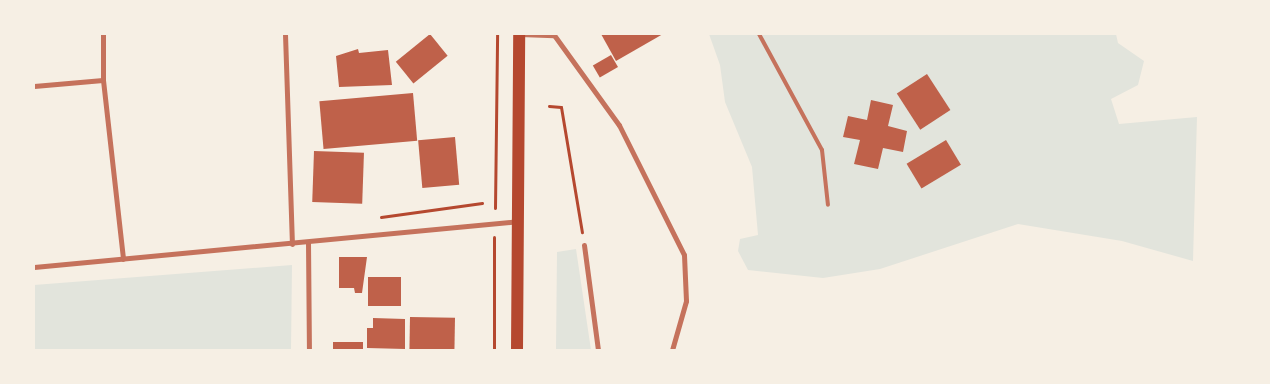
<!DOCTYPE html>
<style>
body{margin:0}
#map{position:relative;width:1270px;height:384px;overflow:hidden;background:#f6efe4;font-family:Lato,sans-serif}
div>[style]{position:absolute}
.green>*{inset:0;background:#e2e4dc}
.building>*{inset:0;background:#bf614a;transform-origin:0 0}
.path>*{height:3px;margin:-1.5px;padding:0 1.5px;transform-origin:1.5px;border-radius:1.5px;background:#b5482f}
.service>*{height:4px;margin:-2px;padding:0 2px;transform-origin:2px;border-radius:2px;background:#c5725c}
.minor>*{height:5px;margin:-2.5px;padding:0 2.5px;transform-origin:2.5px;border-radius:2.5px;background:#c5725c}
.primary>*{height:12px;margin:-6px;padding:0 6px;transform-origin:6px;border-radius:6px;background:#b5482f}
span{translate:-50% -50%;white-space:nowrap;text-align:center;line-height:1.15;-webkit-text-stroke:4.5px #f6efe4;paint-order:stroke}
.frame{position:absolute;inset:0;border:35px solid #f6efe4;pointer-events:none}
</style>
<div id="map">
<div class="green">
<div style="clip-path:polygon(709px 34px,1116px 34px,1118px 43px,1144px 61px,1138px 85px,1111px 99px,1119px 124px,1197px 117px,1193px 261px,1122px 241px,1018px 224px,880px 269px,823px 278px,748px 270px,738px 251px,740px 239px,758px 235px,752px 167px,725px 102px,720px 65px)"></div>
<div style="clip-path:polygon(576px 249px,591px 350px,556px 350px,557px 252px)"></div>
<div style="clip-path:polygon(292px 265px,291px 350px,34px 350px,34px 285px)"></div>
</div>
<div class="building">
<div style="left:430px;top:34px;width:28px;height:44px;rotate:51deg"></div>
<div style="clip-path:polygon(601px 34px,663px 34px,616px 61px)"></div>
<div style="clip-path:polygon(358px 49px,359px 53px,388px 50px,392px 85px,339px 87px,336px 56px)"></div>
<div style="left:611px;top:55px;width:14px;height:21px;rotate:60deg"></div>
<div style="left:927px;top:74px;width:43px;height:36px;rotate:57deg"></div>
<div style="left:413px;top:93px;width:48px;height:94px;rotate:85deg"></div>
<div style="clip-path:polygon(871px 100px,893px 105px,888px 126px,907px 131px,903px 152px,883px 148px,878px 169px,854px 164px,860px 140px,843px 137px,848px 116px,867px 120px)"></div>
<div style="left:455px;top:137px;width:48px;height:37px;rotate:85deg"></div>
<div style="left:946px;top:140px;width:29px;height:46px;rotate:59deg"></div>
<div style="left:314px;top:151px;width:50px;height:51px;rotate:2deg"></div>
<div style="clip-path:polygon(339px 257px,367px 257px,362px 293px,355px 293px,354px 288px,339px 288px)"></div>
<div style="left:368px;top:277px;width:33px;height:29px"></div>
<div style="left:410px;top:317px;width:45px;height:33px;rotate:1deg"></div>
<div style="clip-path:polygon(373px 318px,405px 319px,405px 349px,367px 348px,367px 328px,373px 328px)"></div>
<div style="left:333px;top:342px;width:30px;height:8px"></div>
</div>
<div class="path">
<div style="left:549px;top:106px;width:12px;rotate:5deg"></div>
<div style="left:561px;top:107px;width:127px;rotate:80.5deg"></div>
<div style="left:495px;top:208px;width:174px;rotate:-89.3deg"></div>
<div style="left:381px;top:217px;width:102px;rotate:-7.9deg"></div>
<div style="left:494px;top:350px;width:113px;rotate:-90deg"></div>
</div>
<div class="service">
<div style="left:759px;top:34px;width:132px;rotate:61.5deg"></div>
<div style="left:822px;top:150px;width:55px;rotate:83.8deg"></div>
</div>
<div class="minor">
<div style="left:103px;top:34px;width:46px;rotate:90deg"></div>
<div style="left:103px;top:80px;width:180px;rotate:83.6deg"></div>
<div style="left:285px;top:34px;width:210px;rotate:88.1deg"></div>
<div style="left:520px;top:34px;width:34px;rotate:2deg"></div>
<div style="left:554px;top:35px;width:111px;rotate:54.2deg"></div>
<div style="left:619px;top:125px;width:145px;rotate:63.4deg"></div>
<div style="left:684px;top:255px;width:46px;rotate:87.5deg"></div>
<div style="left:686px;top:301px;width:51px;rotate:105.9deg"></div>
<div style="left:34px;top:86px;width:69px;rotate:-5deg"></div>
<div style="left:308px;top:242px;width:108px;rotate:89.5deg"></div>
<div style="left:584px;top:245px;width:106px;rotate:82.4deg"></div>
<div style="left:34px;top:267px;width:485px;rotate:-5.4deg"></div>
</div>
<div class="primary">
<div style="left:517px;top:350px;width:316px;rotate:-89.6deg"></div>
</div>
<div class="frame"></div>
</div>
